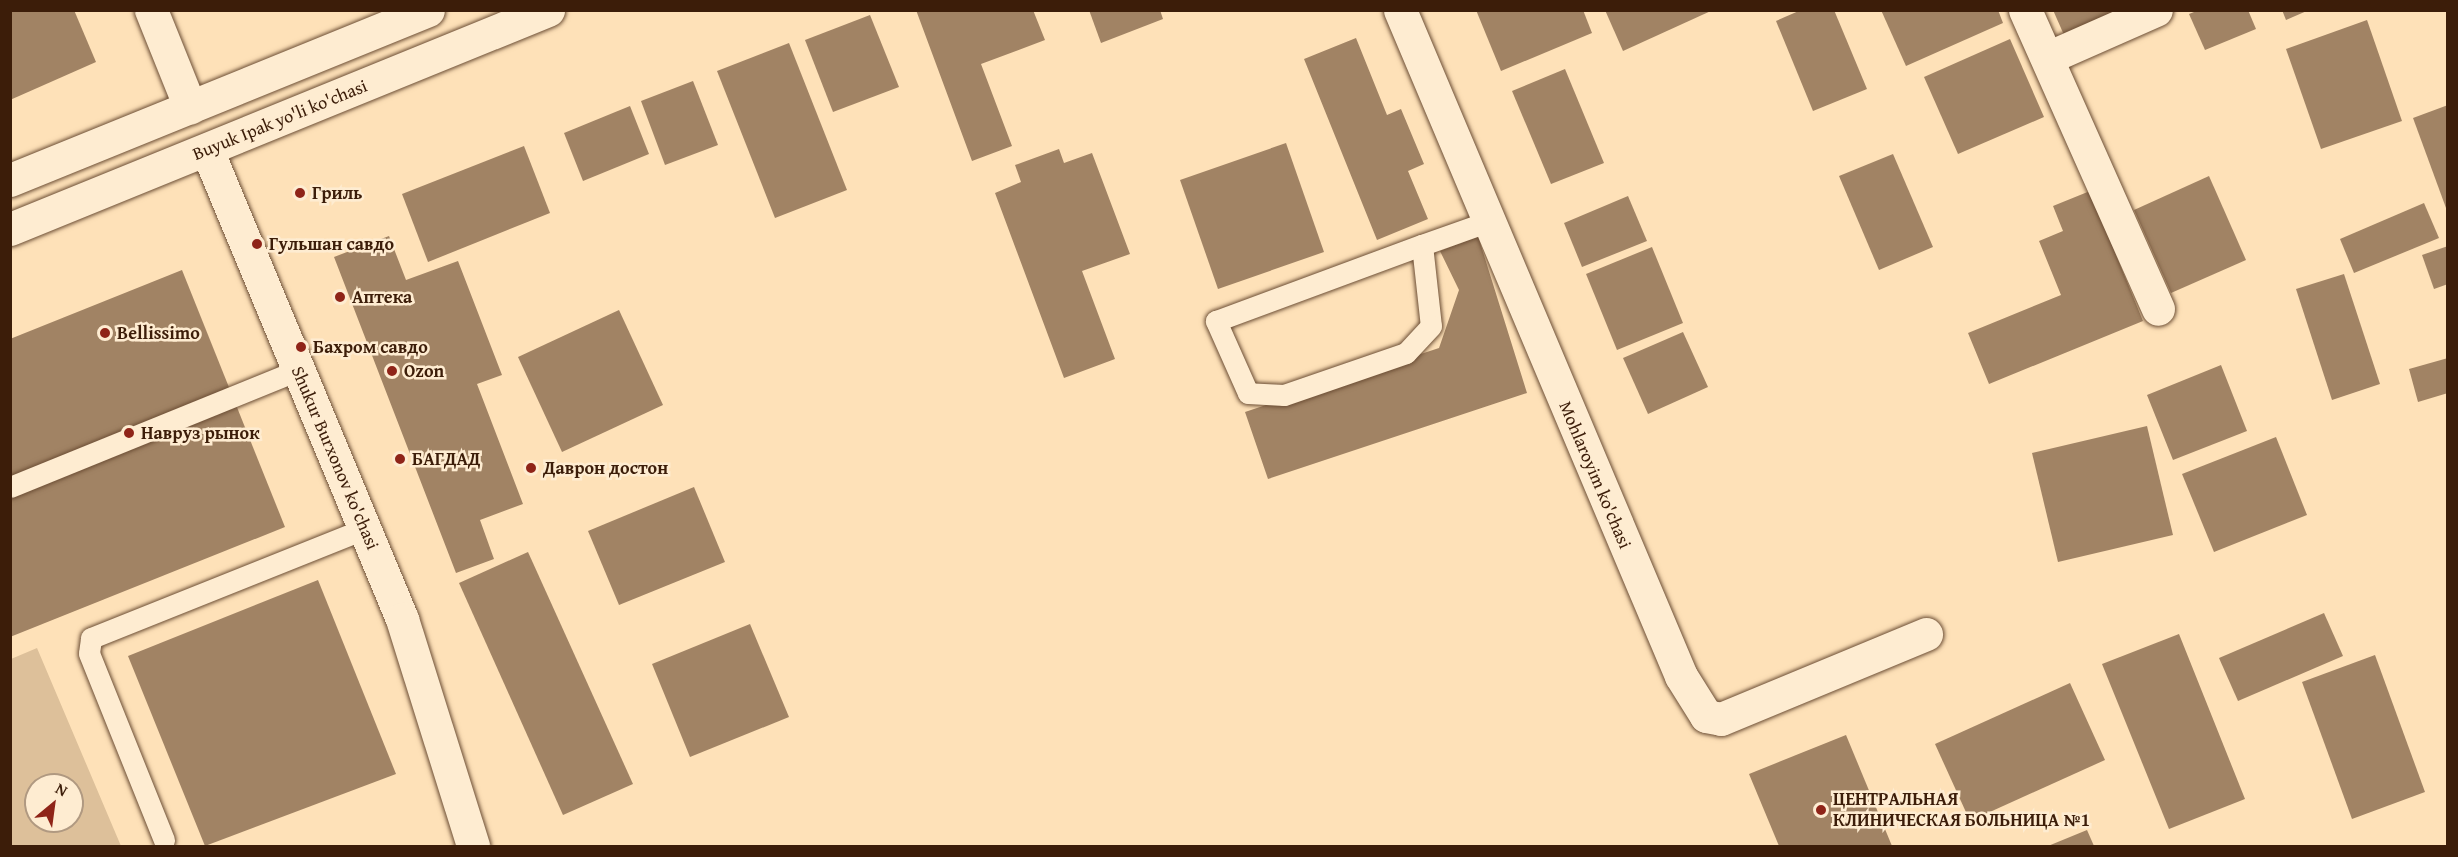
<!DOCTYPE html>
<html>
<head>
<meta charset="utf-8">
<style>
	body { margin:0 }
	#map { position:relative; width:2458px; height:857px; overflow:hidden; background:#fee1b8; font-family:"Gentium Book Plus",serif }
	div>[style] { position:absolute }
	.green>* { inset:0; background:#ddc09a }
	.building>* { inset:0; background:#a18364 }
	.roads { filter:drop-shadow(0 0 2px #6c4e35) drop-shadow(0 0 2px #6c4e35) }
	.service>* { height:21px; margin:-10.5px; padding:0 10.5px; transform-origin:10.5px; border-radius:10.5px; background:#feecd1 }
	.minor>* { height:33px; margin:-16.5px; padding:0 16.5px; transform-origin:16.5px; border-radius:16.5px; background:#feecd1 }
	.tertiary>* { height:33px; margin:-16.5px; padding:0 16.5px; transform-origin:16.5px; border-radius:16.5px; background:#feecd1 }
	.secondary>* { height:33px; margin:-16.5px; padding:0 16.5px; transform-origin:16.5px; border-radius:16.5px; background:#feecd1 }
	.dots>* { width:16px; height:16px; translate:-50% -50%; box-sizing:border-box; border:3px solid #feecd1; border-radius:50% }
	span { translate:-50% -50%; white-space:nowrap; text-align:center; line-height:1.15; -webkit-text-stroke:5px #feecd1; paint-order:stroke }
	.street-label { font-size:18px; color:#3c1d09 }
	.poi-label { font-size:18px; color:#3c1d09; font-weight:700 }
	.left { translate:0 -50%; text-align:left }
	.frame { position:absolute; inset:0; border:12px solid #3c1d09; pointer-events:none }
	.north { position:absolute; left:24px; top:773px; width:60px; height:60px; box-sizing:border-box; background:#feecd1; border:2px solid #b09981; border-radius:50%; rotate:29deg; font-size:16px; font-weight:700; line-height:24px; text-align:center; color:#3c1d09 }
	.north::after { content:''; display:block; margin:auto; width:21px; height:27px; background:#8f2418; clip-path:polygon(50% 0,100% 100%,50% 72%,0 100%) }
</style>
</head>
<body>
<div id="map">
	<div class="green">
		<div style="clip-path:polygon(evenodd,37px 648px,121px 846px,11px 846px,11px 659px,37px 648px,36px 785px,72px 785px,72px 821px,36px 821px,36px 785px)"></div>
	</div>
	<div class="building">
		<div style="clip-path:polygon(10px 10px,74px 10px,96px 62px,10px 100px)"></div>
		<div style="clip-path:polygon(916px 10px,1033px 10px,1045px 40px,981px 64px,1012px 146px,972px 161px)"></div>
		<div style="clip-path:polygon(1089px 10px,1160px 10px,1163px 19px,1101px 43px)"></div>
		<div style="clip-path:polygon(1476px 10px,1583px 10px,1592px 33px,1501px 71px)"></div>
		<div style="clip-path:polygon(1605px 10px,1713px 10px,1623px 51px)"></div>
		<div style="clip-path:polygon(1801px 10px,1834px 10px,1867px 89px,1813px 111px,1776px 21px)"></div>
		<div style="clip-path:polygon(1881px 10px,1998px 10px,2003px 23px,1906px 66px)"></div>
		<div style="clip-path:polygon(2053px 10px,2119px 10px,2064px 35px)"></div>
		<div style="clip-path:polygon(2199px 10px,2248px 10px,2256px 29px,2205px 50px,2189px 14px)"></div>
		<div style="clip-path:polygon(2282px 10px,2309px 10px,2286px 20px)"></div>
		<div style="clip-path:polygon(870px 15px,899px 87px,833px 112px,805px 40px)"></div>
		<div style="clip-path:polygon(2367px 20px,2402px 121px,2321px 149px,2286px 49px)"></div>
		<div style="clip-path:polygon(1356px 38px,1387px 115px,1401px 109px,1424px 164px,1408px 171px,1428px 219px,1377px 240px,1304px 59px)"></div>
		<div style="clip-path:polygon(2010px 39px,2044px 117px,1958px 154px,1924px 77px)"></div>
		<div style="clip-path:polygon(789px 43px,847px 190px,775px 218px,717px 71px)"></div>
		<div style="clip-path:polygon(1565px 69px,1604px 163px,1551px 184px,1512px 91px)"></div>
		<div style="clip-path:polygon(693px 81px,718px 145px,665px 165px,641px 101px)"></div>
		<div style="clip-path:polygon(2448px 105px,2448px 207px,2446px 208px,2413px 118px)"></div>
		<div style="clip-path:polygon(630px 106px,649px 154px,583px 181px,564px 133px)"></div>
		<div style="clip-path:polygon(1286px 143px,1324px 252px,1218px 289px,1180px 180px)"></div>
		<div style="clip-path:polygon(524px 146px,550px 213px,428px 262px,402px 194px)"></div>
		<div style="clip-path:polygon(1059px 149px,1064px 163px,1092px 153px,1130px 254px,1082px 271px,1115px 359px,1064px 378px,995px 193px,1021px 182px,1015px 165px)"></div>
		<div style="clip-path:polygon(1893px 154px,1933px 247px,1879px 270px,1839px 176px)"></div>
		<div style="clip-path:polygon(2209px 176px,2246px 260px,2171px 293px,2134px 210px)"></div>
		<div style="clip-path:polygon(2090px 191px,2143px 321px,1989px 384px,1968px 333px,2061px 295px,2039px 241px,2063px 231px,2053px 206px)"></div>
		<div style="clip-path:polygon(1628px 196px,1647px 241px,1582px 267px,1564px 223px)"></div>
		<div style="clip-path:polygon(2424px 203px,2439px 238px,2354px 273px,2340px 239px)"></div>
		<div style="clip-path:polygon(389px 236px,406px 280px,458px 261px,502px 375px,477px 384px,523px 504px,480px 520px,494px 559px,456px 573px,334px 257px)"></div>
		<div style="clip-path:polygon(1478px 236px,1527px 393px,1268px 479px,1245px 412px,1439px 348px,1459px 290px,1440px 251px)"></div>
		<div style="clip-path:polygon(2448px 246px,2448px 284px,2434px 289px,2422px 255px)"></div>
		<div style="clip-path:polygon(1652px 247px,1683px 323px,1617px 350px,1586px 274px)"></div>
		<div style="clip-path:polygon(182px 270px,285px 527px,10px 637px,10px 339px)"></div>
		<div style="clip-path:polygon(2344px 274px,2380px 384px,2332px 400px,2296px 289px)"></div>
		<div style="clip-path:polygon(619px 310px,663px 405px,562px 452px,518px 357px)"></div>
		<div style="clip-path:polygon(1683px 332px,1708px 387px,1648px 414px,1623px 358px)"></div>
		<div style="clip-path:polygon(2448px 358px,2448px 393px,2418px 402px,2409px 369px)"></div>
		<div style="clip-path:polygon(2221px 365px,2247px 431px,2173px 460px,2147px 395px)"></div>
		<div style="clip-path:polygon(2147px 426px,2173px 535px,2058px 562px,2032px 453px)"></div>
		<div style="clip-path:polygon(2276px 437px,2307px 515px,2214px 552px,2182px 474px)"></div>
		<div style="clip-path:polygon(694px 487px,725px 562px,619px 605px,588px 531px)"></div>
		<div style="clip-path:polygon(528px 552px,633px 784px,563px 815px,459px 583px)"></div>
		<div style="clip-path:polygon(318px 580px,396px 774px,205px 846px,128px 656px)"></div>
		<div style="clip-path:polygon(2324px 613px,2343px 656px,2238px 701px,2219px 658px)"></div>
		<div style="clip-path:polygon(750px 624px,789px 717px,690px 757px,652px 664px)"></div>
		<div style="clip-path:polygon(2179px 634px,2245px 799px,2169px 829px,2102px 664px)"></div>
		<div style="clip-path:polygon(2375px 655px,2425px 792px,2352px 819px,2302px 682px)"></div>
		<div style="clip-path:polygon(2070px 683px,2105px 760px,1970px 821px,1935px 744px)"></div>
		<div style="clip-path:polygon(1846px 735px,1892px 846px,1779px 846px,1749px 774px)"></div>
		<div style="clip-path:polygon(2087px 830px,2094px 846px,2048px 846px)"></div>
	</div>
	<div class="roads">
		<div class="service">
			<div style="left:1422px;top:245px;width:81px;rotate:83.7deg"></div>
			<div style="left:1431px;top:326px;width:37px;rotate:133deg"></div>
			<div style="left:1406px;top:353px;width:129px;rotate:161deg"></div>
			<div style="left:1284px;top:395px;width:36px;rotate:-177deg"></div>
			<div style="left:1248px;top:393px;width:79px;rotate:-114deg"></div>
			<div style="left:1216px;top:321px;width:220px;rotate:-20.3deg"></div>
			<div style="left:1422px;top:245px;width:69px;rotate:-19.5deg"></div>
			<div style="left:10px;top:487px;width:311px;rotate:-22.1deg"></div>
			<div style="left:164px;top:840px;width:201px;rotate:-111.9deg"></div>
			<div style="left:89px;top:653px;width:15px;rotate:-82deg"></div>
			<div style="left:91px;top:638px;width:294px;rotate:-21.8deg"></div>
		</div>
		<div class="minor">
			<div style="left:1400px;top:10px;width:723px;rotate:67.12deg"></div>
			<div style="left:1681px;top:676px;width:47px;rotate:58deg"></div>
			<div style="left:1706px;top:716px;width:15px;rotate:11deg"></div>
			<div style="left:1721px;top:719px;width:222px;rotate:-22.5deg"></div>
			<div style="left:2025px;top:10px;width:327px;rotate:66deg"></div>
			<div style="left:2047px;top:58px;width:119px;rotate:-23.8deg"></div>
		</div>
		<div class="tertiary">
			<div style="left:151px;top:10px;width:105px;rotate:68.1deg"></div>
			<div style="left:207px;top:150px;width:508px;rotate:67.42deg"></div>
			<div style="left:402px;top:619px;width:238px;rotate:72.6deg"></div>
		</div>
		<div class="secondary">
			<div style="left:10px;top:180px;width:451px;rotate:-22.1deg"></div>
			<div style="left:10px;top:229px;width:581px;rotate:-22.15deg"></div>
		</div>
	</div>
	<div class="dots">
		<div style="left:300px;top:193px;background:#8f2418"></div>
		<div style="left:257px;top:244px;background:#8f2418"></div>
		<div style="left:340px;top:297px;background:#8f2418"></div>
		<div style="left:105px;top:333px;background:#8f2418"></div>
		<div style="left:301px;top:347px;background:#8f2418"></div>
		<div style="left:392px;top:371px;background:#8f2418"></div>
		<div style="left:129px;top:433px;background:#8f2418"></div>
		<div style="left:400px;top:459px;background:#8f2418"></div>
		<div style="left:531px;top:468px;background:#8f2418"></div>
		<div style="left:1821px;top:810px;background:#8f2418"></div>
	</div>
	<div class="street-label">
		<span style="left:280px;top:120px;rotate:-22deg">Buyuk Ipak yo'li ko'chasi</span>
		<span style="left:335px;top:458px;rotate:67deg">Shukur Burxonov ko'chasi</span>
		<span style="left:1595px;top:475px;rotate:67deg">Mohlaroyim ko'chasi</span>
	</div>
	<div class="poi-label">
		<span class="left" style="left:312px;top:193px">Гриль</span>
		<span class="left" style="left:269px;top:244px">Гульшан савдо</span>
		<span class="left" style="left:352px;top:297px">Аптека</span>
		<span class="left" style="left:117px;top:333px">Bellissimo</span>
		<span class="left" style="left:313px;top:347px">Бахром савдо</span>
		<span class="left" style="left:404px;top:371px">Ozon</span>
		<span class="left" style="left:141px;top:433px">Навруз рынок</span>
		<span class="left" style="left:412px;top:459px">БАГДАД</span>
		<span class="left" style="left:543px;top:468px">Даврон достон</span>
		<span class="left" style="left:1833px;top:810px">ЦЕНТРАЛЬНАЯ<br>КЛИНИЧЕСКАЯ БОЛЬНИЦА №1</span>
	</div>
	<div class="frame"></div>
	<div class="north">N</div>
</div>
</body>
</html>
